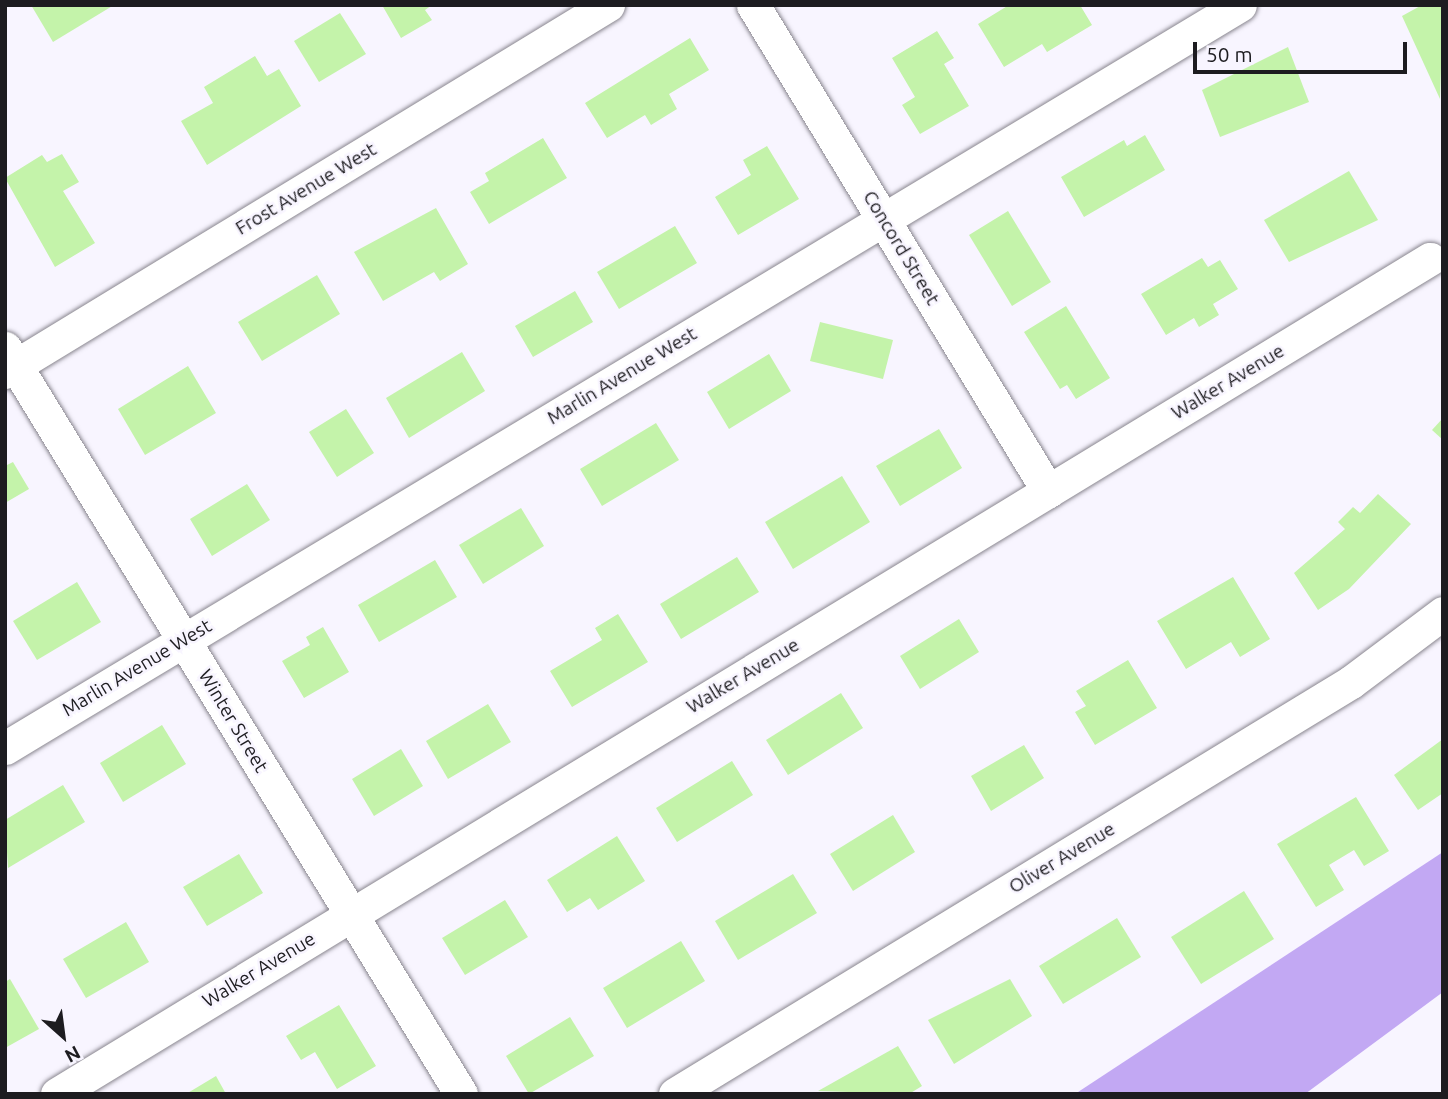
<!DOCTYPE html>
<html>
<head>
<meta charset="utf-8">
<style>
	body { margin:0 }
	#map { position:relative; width:1448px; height:1099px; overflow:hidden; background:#f8f5ff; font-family:Ubuntu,sans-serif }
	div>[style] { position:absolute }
	.forest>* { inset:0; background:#c2a8f3 }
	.building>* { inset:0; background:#c4f3aa }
	.roads { filter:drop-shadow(0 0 2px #89868f) drop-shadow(0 0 2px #89868f) }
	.minor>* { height:33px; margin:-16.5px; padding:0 16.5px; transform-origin:16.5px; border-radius:16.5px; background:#fff }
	span { translate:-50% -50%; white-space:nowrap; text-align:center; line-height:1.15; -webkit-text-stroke:5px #f8f5ff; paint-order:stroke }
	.street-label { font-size:19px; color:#1d1c20 }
	.frame { position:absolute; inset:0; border:7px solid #1d1c20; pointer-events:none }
	.north { position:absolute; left:28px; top:1001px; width:70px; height:70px; -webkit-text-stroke:5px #f8f5ff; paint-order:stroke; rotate:152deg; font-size:19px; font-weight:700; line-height:28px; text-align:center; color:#1d1c20 }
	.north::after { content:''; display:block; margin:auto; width:24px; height:32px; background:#1d1c20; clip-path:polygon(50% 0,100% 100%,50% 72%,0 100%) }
	.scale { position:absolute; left:1193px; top:42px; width:214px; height:32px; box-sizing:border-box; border:4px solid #1d1c20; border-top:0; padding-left:9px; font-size:21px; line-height:24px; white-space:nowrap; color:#1d1c20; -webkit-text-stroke:5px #f8f5ff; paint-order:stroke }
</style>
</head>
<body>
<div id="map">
	<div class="forest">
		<div style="clip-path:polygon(1443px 852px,1443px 992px,1305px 1094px,1075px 1094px)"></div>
	</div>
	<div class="building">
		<div style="clip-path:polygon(31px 5px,114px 5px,53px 42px)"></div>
		<div style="clip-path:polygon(382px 5px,432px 5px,425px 10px,432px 20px,401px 38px)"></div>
		<div style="clip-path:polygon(1009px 5px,1080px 5px,1092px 25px,1047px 52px,1042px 44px,1004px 67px,978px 24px)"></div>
		<div style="clip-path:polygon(1422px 5px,1443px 5px,1440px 99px,1402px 16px)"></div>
		<div style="clip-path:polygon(340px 13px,366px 54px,319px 82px,294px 41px)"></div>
		<div style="clip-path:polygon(937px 31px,954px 58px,944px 64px,969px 106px,920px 134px,902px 105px,915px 97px,892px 58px)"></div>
		<div style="clip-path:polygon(690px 38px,709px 70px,669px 94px,677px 109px,651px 125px,645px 115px,607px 138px,585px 103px)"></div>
		<div style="clip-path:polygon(1288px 47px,1309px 102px,1220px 137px,1202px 90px)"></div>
		<div style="clip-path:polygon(255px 56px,267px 76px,279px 69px,301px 106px,207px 165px,181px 121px,213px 103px,204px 87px)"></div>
		<div style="clip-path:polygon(1145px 135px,1165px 170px,1084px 217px,1061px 177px,1124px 140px,1127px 146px)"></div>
		<div style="clip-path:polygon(543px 138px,567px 178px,489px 224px,470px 192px,489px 181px,485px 173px)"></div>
		<div style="clip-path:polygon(767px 146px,799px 199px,738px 235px,715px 197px,751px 175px,743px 160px)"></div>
		<div style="clip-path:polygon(62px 154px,79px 182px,63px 191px,95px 243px,55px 267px,5px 178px,42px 155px,47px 162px)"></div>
		<div style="clip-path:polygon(1349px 171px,1378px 220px,1289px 262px,1264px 220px)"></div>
		<div style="clip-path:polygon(436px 208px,468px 264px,440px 281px,434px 272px,383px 301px,354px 252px)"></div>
		<div style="clip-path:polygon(1008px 211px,1051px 282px,1012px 306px,969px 235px)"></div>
		<div style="clip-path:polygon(675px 226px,697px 263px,619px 309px,597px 272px)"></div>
		<div style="clip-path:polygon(1202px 258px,1208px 267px,1220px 260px,1238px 289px,1213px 304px,1219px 315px,1199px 327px,1194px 318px,1166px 335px,1141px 294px)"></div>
		<div style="clip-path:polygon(317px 275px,340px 314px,262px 361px,238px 322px)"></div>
		<div style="clip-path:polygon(575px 291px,593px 322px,533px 357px,515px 326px)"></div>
		<div style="clip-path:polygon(1066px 306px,1110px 378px,1076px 399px,1067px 385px,1060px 389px,1024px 332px)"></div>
		<div style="clip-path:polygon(820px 322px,893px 340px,883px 379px,810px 361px)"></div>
		<div style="clip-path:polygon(462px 352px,485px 391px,409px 438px,386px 398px)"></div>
		<div style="clip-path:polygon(769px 354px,791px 391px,729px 429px,707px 392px)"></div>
		<div style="clip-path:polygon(188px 366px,216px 413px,145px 455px,118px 409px)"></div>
		<div style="clip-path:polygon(346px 409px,374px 453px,337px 477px,309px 432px)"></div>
		<div style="clip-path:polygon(1443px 418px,1443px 440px,1432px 430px)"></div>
		<div style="clip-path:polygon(656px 423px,679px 460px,602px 506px,580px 469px)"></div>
		<div style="clip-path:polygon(939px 429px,962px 468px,900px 506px,876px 466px)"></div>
		<div style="clip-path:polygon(13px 462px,29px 489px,5px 503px,5px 466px)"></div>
		<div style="clip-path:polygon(842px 476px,870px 522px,793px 569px,765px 522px)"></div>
		<div style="clip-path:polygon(247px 484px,270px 520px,212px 556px,190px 519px)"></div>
		<div style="clip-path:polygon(1378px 494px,1411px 524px,1349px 589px,1318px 610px,1294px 573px,1345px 529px,1338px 522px,1353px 507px,1360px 513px)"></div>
		<div style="clip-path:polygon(521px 508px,544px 546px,483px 584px,459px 545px)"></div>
		<div style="clip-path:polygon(737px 557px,759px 592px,681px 639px,660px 604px)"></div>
		<div style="clip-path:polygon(435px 560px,457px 597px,379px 642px,358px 605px)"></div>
		<div style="clip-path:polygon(1233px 577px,1270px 639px,1240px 657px,1231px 642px,1186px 669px,1157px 621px)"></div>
		<div style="clip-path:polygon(77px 582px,101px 622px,37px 660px,13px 621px)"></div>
		<div style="clip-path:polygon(618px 614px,648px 662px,572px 707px,550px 671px,602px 640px,595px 628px)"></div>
		<div style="clip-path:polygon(959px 619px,979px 652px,920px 689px,900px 656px)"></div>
		<div style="clip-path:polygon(323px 627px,349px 672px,304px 698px,282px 661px,310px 645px,306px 637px)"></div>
		<div style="clip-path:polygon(1128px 660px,1157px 708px,1095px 745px,1075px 712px,1086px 706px,1076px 691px)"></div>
		<div style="clip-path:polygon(841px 693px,863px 728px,788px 775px,766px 740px)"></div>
		<div style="clip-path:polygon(488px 704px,511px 742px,448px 779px,426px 741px)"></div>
		<div style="clip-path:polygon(162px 725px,186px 764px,123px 802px,100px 763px)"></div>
		<div style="clip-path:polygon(1443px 739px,1443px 793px,1418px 810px,1394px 775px)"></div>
		<div style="clip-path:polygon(1024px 745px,1044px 778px,991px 811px,971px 776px)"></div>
		<div style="clip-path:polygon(401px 749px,423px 786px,374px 816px,352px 779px)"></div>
		<div style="clip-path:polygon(732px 761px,753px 795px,677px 842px,656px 808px)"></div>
		<div style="clip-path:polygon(63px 785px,85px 822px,8px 868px,5px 820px)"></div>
		<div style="clip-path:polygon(1356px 797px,1389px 851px,1364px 866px,1354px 850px,1329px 865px,1344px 890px,1316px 907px,1277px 844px)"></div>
		<div style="clip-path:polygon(893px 815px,915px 852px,853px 891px,830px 854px)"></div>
		<div style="clip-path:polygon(617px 836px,645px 881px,598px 910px,590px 898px,567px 912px,547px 880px)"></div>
		<div style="clip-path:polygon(239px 854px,263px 893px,207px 926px,183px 887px)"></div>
		<div style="clip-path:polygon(793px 874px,817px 913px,738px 960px,715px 921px)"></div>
		<div style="clip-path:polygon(1244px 891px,1274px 939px,1201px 984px,1171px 937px)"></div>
		<div style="clip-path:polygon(505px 900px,528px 937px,465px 975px,442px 938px)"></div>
		<div style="clip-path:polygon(1117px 918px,1141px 957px,1063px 1004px,1039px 966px)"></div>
		<div style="clip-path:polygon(126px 922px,149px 962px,86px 998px,63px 959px)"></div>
		<div style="clip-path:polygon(681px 941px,705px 981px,627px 1028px,603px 988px)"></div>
		<div style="clip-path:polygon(10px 979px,39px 1029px,5px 1048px,5px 982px)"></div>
		<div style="clip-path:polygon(1010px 979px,1032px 1016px,954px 1064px,928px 1020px)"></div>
		<div style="clip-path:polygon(339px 1005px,376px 1066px,337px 1089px,315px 1052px,301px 1060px,286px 1036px)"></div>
		<div style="clip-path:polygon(570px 1017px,594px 1056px,529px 1094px,506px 1056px)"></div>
		<div style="clip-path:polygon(898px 1046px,922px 1086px,909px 1094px,818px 1091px)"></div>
		<div style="clip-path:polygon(216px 1076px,226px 1094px,186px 1094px)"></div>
	</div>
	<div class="roads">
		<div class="minor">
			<div style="left:753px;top:5px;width:569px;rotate:58.74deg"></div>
			<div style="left:5px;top:348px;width:874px;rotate:58.56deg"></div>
			<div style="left:5px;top:372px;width:706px;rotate:-31.33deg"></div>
			<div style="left:5px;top:748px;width:1441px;rotate:-31.03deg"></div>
			<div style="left:57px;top:1094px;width:1607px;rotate:-31.31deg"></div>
			<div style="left:675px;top:1094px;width:792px;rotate:-31.36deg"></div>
			<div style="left:1351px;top:682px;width:115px;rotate:-36.9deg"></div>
		</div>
	</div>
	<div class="street-label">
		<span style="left:306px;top:189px;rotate:-31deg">Frost Avenue West</span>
		<span style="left:901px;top:248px;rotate:59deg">Concord Street</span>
		<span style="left:622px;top:376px;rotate:-31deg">Marlin Avenue West</span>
		<span style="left:1228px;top:382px;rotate:-31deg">Walker Avenue</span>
		<span style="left:137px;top:668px;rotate:-31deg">Marlin Avenue West</span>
		<span style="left:743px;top:676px;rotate:-31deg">Walker Avenue</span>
		<span style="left:233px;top:721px;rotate:59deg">Winter Street</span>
		<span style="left:1062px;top:858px;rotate:-31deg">Oliver Avenue</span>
		<span style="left:259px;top:970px;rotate:-31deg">Walker Avenue</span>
	</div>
	<div class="frame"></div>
	<div class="north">N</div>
	<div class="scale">50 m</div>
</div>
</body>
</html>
